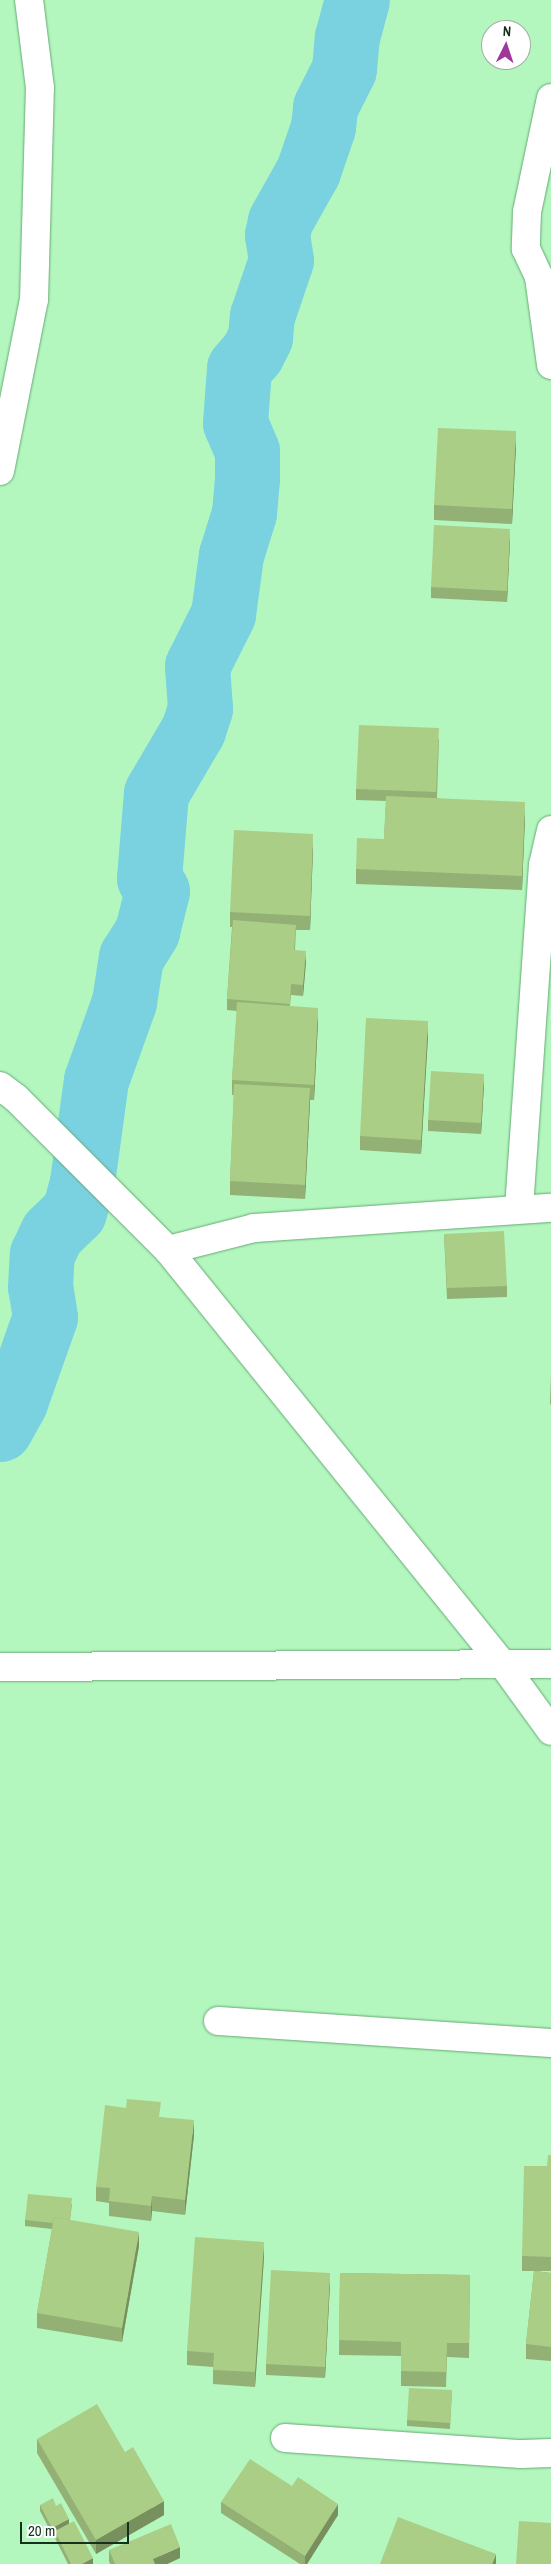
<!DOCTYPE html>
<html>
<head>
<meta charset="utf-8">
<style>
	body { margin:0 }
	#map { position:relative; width:551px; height:2564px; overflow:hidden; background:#b3f7bf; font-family:"Archivo Narrow",sans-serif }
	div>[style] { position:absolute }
	.river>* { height:65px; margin:-32.5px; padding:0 32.5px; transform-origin:32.5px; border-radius:32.5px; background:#7ad2e1 }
	.roads { filter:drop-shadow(0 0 1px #68a975) drop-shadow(0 0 1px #68a975) }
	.minor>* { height:28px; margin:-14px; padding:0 14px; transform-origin:14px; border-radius:14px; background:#fff }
	.wall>* { inset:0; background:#93b174 }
	.shaded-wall>* { inset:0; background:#78905e }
	.building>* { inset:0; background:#abce87 }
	span { translate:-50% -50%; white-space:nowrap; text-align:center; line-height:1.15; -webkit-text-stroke:4px #fff; paint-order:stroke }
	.north { position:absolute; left:481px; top:20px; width:50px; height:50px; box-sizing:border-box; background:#fff; border:1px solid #a1aca4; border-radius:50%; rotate:4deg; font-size:14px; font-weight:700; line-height:20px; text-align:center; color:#15301b }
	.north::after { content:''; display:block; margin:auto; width:18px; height:22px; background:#a0389c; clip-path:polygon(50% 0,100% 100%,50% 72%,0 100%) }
	.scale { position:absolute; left:20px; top:2522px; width:109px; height:22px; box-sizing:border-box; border:2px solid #15301b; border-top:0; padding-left:6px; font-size:15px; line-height:18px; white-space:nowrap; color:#15301b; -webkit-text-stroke:4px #fff; paint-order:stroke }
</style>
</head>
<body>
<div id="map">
	<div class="river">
		<div style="left:0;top:1429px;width:31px;rotate:-61deg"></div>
		<div style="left:15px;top:1402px;width:90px;rotate:-70.6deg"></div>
		<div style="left:45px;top:1317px;width:30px;rotate:-99deg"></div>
		<div style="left:40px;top:1287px;width:33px;rotate:-87deg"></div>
		<div style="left:42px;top:1254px;width:23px;rotate:-65deg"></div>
		<div style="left:52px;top:1233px;width:30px;rotate:-44deg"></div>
		<div style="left:74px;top:1212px;width:31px;rotate:-75deg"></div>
		<div style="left:82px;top:1182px;width:103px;rotate:-82.2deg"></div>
		<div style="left:96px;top:1080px;width:83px;rotate:-70.3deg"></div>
		<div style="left:124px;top:1002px;width:46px;rotate:-81.2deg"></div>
		<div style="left:131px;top:957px;width:31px;rotate:-58deg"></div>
		<div style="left:147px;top:931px;width:41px;rotate:-76deg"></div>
		<div style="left:157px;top:891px;width:15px;rotate:-122deg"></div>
		<div style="left:149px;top:878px;width:85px;rotate:-85.3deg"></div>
		<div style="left:156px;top:793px;width:73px;rotate:-59.6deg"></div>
		<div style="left:193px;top:730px;width:23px;rotate:-72deg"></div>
		<div style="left:200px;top:708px;width:42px;rotate:-94.1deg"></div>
		<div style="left:197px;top:666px;width:58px;rotate:-63.4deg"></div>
		<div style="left:223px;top:614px;width:60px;rotate:-82.3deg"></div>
		<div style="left:231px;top:555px;width:44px;rotate:-72.8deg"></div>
		<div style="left:244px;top:513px;width:35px;rotate:-85deg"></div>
		<div style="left:247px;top:478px;width:27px;rotate:-90deg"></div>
		<div style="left:247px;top:451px;width:30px;rotate:-113deg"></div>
		<div style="left:235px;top:423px;width:55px;rotate:-85.8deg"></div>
		<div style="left:239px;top:368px;width:20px;rotate:-49deg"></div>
		<div style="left:252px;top:353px;width:18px;rotate:-63deg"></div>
		<div style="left:260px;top:337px;width:21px;rotate:-85deg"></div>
		<div style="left:262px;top:316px;width:59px;rotate:-71.3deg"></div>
		<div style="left:281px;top:260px;width:25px;rotate:-99deg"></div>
		<div style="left:277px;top:235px;width:14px;rotate:-78deg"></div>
		<div style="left:280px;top:221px;width:57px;rotate:-60.8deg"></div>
		<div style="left:308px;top:171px;width:46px;rotate:-71.2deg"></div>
		<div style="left:323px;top:127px;width:20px;rotate:-84deg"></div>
		<div style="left:325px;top:107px;width:42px;rotate:-63.4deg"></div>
		<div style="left:344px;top:69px;width:32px;rotate:-85deg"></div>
		<div style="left:347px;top:37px;width:38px;rotate:-75deg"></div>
	</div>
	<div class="roads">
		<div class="minor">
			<div style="left:551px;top:98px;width:116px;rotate:101.9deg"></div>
			<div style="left:527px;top:212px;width:37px;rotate:92deg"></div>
			<div style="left:526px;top:249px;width:31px;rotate:65deg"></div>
			<div style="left:539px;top:277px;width:89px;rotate:82.2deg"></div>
			<div style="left:0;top:471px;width:174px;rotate:-78.8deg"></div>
			<div style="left:34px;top:300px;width:212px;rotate:-88.4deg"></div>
			<div style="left:40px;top:88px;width:89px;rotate:-97.1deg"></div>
			<div style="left:0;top:1086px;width:20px;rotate:37deg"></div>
			<div style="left:16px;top:1098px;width:215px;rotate:45deg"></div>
			<div style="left:168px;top:1250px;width:535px;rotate:51.07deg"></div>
			<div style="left:504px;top:1666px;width:80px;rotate:54.1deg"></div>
			<div style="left:519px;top:1208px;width:344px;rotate:-86deg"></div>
			<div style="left:543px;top:865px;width:36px;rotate:-77deg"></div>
			<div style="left:168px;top:1250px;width:89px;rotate:-14.3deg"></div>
			<div style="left:254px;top:1228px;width:298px;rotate:-3.9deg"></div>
			<div style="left:0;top:1667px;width:551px;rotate:-0.31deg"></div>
			<div style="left:218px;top:2021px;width:334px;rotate:3.8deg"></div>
			<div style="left:285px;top:2438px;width:237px;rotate:3.9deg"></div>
			<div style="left:521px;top:2454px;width:30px;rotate:-2deg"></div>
		</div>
	</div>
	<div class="wall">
		<div style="clip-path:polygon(516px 446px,512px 524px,434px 520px,434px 505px)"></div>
		<div style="clip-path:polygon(510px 540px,507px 602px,431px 598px,431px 587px)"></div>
		<div style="clip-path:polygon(439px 739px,437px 798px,525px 817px,522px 890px,356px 884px,356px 869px,384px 839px,386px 801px,356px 800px,356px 789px)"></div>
		<div style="clip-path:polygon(313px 848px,310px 930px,296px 930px,295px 950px,306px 962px,303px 996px,291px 995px,290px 1006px,318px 1022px,314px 1100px,310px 1100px,305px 1199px,230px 1195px,230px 1181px,234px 1095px,232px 1095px,232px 1080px,237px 1011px,227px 1010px,227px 999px,232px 927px,230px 927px,230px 912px)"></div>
		<div style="clip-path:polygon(428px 1036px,421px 1154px,360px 1150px,360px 1136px)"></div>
		<div style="clip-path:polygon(484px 1085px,481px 1134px,428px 1131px,428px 1120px)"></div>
		<div style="clip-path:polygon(444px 1234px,507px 1286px,507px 1297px,447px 1299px)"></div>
		<div style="clip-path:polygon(551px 1374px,551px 1405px,550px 1404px)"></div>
		<div style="clip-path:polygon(161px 2117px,194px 2135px,185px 2215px,152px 2211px,151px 2221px,109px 2216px,109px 2203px,96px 2201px,96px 2187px)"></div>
		<div style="clip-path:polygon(551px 2155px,551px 2271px,536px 2271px,551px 2273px,551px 2361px,526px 2359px,526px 2344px,534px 2271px,522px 2271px,522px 2256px)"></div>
		<div style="clip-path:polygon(72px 2204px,70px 2220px,139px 2246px,122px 2342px,37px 2328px,37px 2313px,52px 2229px,25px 2226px,25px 2220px)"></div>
		<div style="clip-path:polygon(264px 2257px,255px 2387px,213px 2384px,213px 2367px,187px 2365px,187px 2351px)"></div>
		<div style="clip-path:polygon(340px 2273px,470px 2275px,469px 2358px,447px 2357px,446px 2387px,401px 2386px,401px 2356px,339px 2355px)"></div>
		<div style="clip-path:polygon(330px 2284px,325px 2378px,266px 2375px,266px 2364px)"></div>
		<div style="clip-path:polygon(452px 2390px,450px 2429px,407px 2426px,407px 2420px)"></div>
		<div style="clip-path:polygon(37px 2439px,164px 2515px,96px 2554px,37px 2453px)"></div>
		<div style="clip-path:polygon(292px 2486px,338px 2515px,307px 2564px,300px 2564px,221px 2513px,221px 2502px)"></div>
		<div style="clip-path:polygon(40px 2505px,56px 2506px,69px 2524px,93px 2564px,68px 2564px,55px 2538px,55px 2533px,52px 2534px,40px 2511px)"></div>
		<div style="clip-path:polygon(109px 2550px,180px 2558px,167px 2564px,110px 2564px,109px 2561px)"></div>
	</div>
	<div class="shaded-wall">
		<div style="clip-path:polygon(516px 431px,516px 446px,512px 524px,512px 509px)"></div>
		<div style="clip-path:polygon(510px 529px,510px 540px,507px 602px,507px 591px)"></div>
		<div style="clip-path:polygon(525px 802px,525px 817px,522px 890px,522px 876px)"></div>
		<div style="clip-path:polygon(313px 834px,313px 848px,310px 930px,310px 916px)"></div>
		<div style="clip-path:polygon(306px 951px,306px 962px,303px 996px,303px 985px)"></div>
		<div style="clip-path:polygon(318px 1008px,318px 1022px,314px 1100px,314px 1085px)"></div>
		<div style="clip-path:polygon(428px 1021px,428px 1036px,421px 1154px,421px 1140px)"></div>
		<div style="clip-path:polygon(484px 1074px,484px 1085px,481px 1134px,481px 1123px)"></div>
		<div style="clip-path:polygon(310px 1088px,310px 1103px,305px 1199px,305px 1185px)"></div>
		<div style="clip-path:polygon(194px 2120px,194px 2135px,185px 2215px,185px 2200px)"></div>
		<div style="clip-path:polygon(152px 2196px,152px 2211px,151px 2221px,151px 2206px)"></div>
		<div style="clip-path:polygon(139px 2232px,139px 2246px,122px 2342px,122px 2328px)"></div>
		<div style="clip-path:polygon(264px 2242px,264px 2257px,255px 2387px,255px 2372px)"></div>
		<div style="clip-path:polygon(330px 2273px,330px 2284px,325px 2378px,325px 2367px)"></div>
		<div style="clip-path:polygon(164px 2501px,164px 2515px,96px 2554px,96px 2540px)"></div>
		<div style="clip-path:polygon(338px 2504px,338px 2515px,307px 2564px,305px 2564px,305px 2556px)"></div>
		<div style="clip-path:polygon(69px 2519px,69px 2525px,52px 2534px,52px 2528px)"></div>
		<div style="clip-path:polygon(180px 2547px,180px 2558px,167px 2564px,153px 2564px,153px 2559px)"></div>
		<div style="clip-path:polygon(496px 2554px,496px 2564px,492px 2564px)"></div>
		<div style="clip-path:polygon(93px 2558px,93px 2564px,82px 2564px)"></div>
	</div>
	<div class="building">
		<div style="clip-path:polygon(438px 428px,516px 431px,512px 509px,434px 505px)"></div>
		<div style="clip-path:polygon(434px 525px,510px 529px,507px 591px,431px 587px)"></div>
		<div style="clip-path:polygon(359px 725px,439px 728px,436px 792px,356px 789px)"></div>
		<div style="clip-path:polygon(386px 796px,525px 802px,522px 876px,356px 869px,357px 838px,384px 839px)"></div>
		<div style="clip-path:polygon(234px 830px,313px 834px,310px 916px,230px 912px)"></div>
		<div style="clip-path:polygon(233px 920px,296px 925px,294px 950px,306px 951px,303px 985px,291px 984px,290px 1004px,227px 999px)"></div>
		<div style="clip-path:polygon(237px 1002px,318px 1008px,314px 1085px,232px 1080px)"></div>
		<div style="clip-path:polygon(366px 1018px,428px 1021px,421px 1140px,360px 1136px)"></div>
		<div style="clip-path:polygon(431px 1071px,484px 1074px,481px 1123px,428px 1120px)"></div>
		<div style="clip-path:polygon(234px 1084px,310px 1088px,305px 1185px,230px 1181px)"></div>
		<div style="clip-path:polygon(504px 1231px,507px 1286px,447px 1288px,444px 1234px)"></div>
		<div style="clip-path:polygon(127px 2099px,161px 2102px,159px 2117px,194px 2120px,185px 2200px,152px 2196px,151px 2206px,109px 2201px,110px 2188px,96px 2187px,105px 2105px,126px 2108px)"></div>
		<div style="clip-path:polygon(548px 2155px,551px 2155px,551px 2257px,522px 2256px,524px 2166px,547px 2166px)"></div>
		<div style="clip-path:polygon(28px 2194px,72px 2198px,70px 2220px,54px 2217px,53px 2223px,25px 2220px)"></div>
		<div style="clip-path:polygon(54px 2217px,139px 2232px,122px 2328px,37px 2313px)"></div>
		<div style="clip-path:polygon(195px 2237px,264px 2242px,255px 2372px,213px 2370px,214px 2353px,187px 2351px)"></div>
		<div style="clip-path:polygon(271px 2270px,330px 2273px,325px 2367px,266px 2364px)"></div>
		<div style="clip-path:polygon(534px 2271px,551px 2273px,551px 2347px,526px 2344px)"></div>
		<div style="clip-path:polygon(340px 2273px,470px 2275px,469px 2343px,447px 2343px,446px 2372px,401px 2371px,401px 2342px,339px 2340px)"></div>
		<div style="clip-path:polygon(409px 2388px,452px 2390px,450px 2423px,407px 2420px)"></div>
		<div style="clip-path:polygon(97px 2404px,125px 2452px,133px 2447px,164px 2501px,96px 2540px,37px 2439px)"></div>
		<div style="clip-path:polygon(250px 2459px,292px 2486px,298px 2477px,338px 2504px,305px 2556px,221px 2502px)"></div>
		<div style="clip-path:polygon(53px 2498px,56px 2506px,61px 2503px,69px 2519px,52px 2528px,40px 2505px)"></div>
		<div style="clip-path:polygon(398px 2517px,496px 2554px,492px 2564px,380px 2564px)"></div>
		<div style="clip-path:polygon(74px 2521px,93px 2558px,82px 2564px,71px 2564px,55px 2531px)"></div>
		<div style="clip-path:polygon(519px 2521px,551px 2523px,551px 2564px,516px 2564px)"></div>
		<div style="clip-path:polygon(171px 2524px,180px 2547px,153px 2559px,155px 2564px,115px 2564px,109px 2550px)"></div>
	</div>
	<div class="north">N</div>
	<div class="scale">20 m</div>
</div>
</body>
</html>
